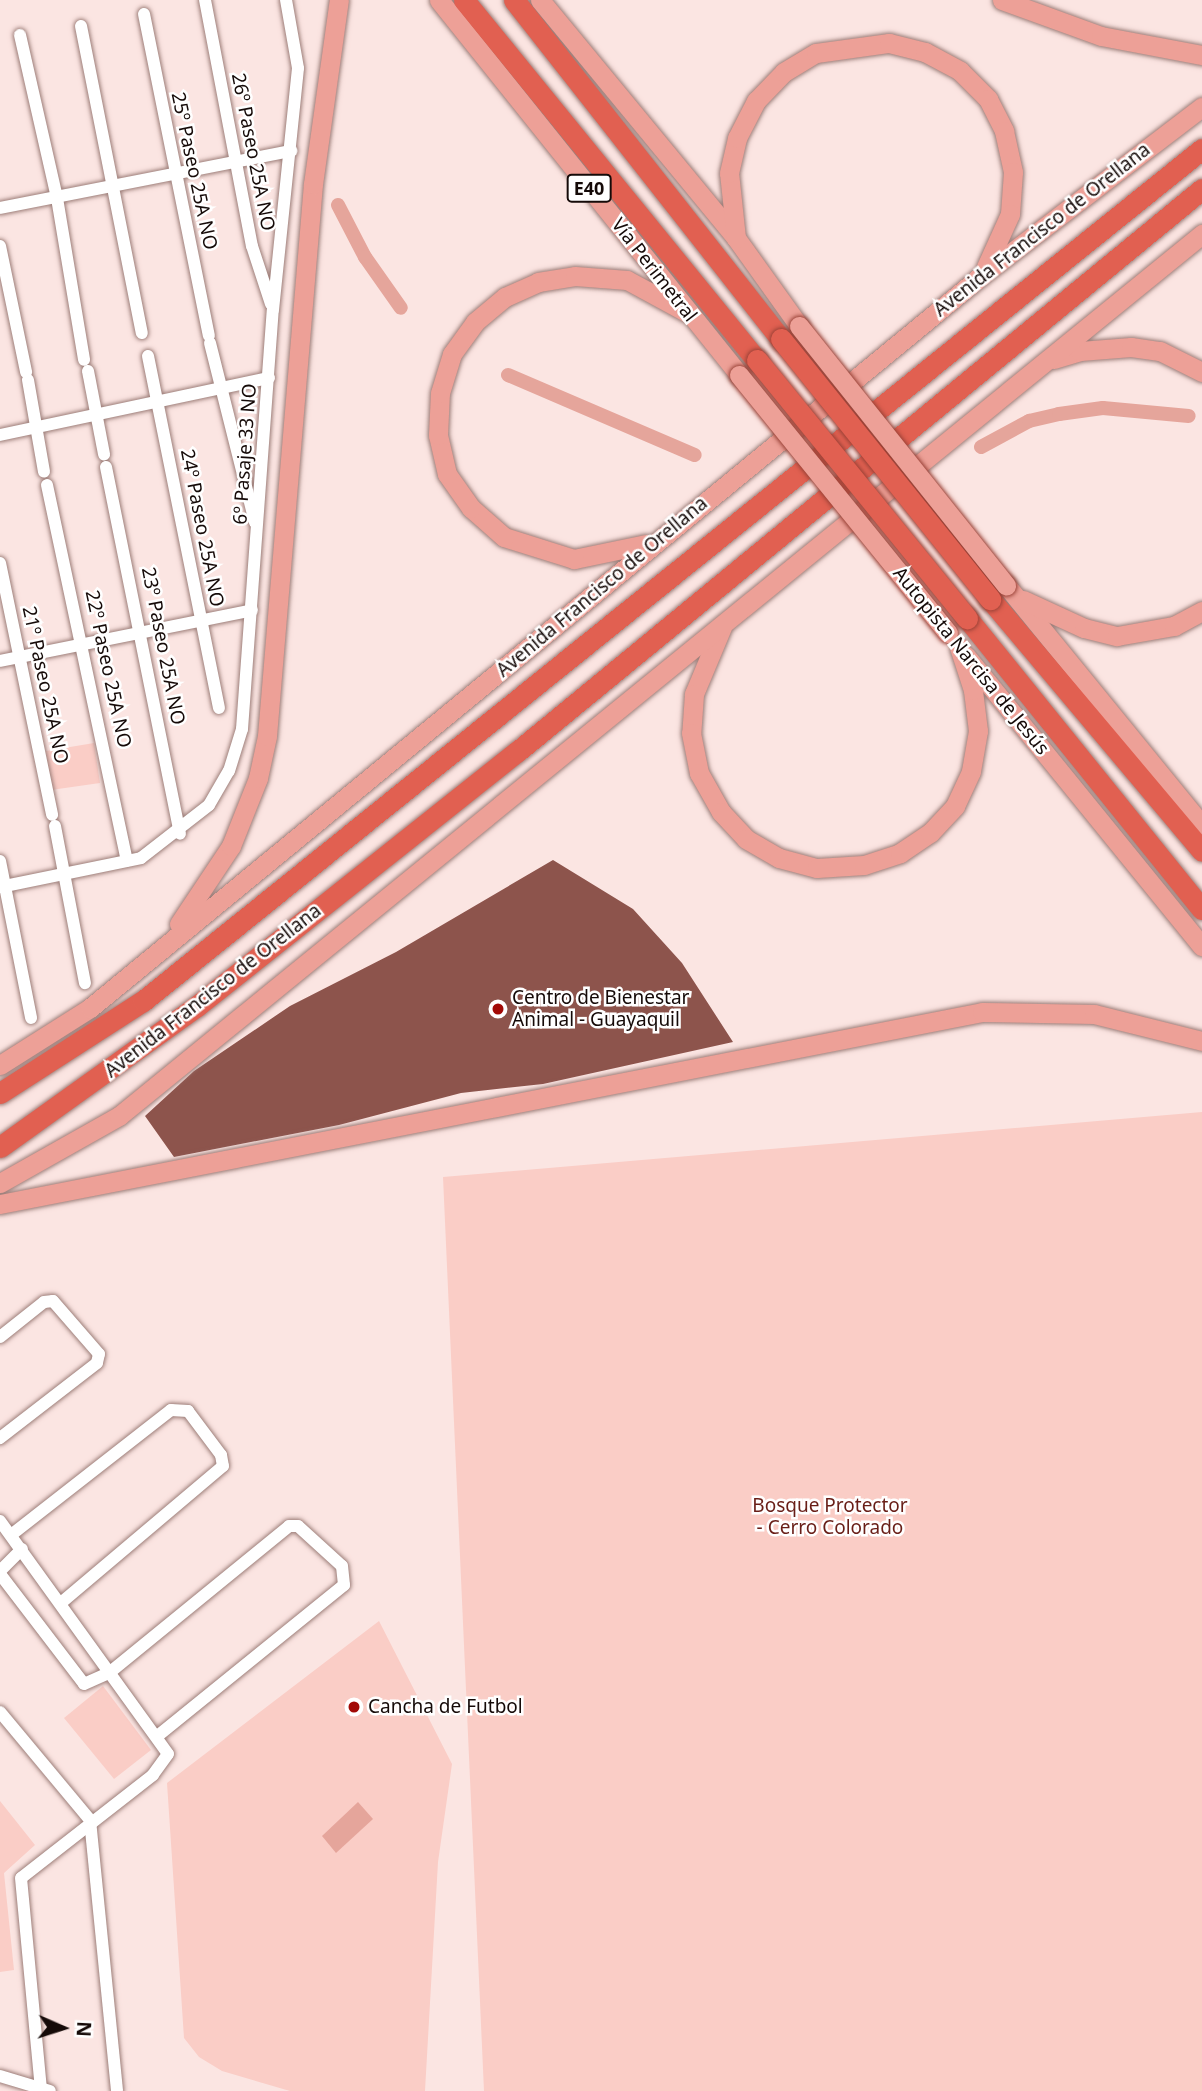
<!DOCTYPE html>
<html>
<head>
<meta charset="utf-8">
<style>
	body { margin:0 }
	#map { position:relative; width:1202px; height:2091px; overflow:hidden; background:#fbe5e2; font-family:"Noto Sans",sans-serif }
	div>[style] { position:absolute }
	.green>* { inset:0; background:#facdc6 }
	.water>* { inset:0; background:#e5a59b }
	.canal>* { height:14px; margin:-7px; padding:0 7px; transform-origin:7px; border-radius:7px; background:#e5a59b }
	.building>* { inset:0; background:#8d544c }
	.roads { filter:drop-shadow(0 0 2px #9d7e79) drop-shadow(0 0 2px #9d7e79) }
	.street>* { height:12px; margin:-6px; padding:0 6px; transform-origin:6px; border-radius:6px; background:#fff }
	.primary>* { height:19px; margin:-9.5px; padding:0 9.5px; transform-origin:9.5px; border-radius:9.5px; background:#eda097 }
	.highway>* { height:21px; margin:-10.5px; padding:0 10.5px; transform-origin:10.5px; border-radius:10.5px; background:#e16051 }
	.bridges { filter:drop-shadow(0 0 2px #9a4237) drop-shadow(0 0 2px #9a4237) }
	.primary-bridge>* { height:19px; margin:-9.5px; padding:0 9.5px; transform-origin:9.5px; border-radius:9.5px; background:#eda097 }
	.highway-bridge>* { height:21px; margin:-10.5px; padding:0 10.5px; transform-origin:10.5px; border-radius:10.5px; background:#e16051 }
	.dots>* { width:19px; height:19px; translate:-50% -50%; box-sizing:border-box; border:4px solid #fff; border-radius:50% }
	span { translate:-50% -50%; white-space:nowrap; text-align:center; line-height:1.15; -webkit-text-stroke:5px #fff; paint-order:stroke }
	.shield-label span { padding:2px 5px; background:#fff; border:2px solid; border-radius:5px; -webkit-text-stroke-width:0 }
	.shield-label { font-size:18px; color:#150a08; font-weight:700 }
	.street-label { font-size:19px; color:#150a08 }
	.poi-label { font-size:19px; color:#150a08 }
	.left { translate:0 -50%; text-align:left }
	.park-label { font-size:19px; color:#691e17 }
	.north { position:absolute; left:28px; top:1993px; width:70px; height:70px; -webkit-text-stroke:5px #fff; paint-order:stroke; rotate:93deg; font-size:19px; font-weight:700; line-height:28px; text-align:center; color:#150a08 }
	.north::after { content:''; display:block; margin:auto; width:24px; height:32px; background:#150a08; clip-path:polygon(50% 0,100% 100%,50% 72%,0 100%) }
</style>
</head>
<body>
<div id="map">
	<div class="green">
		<div style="clip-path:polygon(94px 743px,100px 783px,51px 790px,46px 751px)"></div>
		<div style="clip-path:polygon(1202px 1112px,1202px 2091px,484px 2091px,443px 1177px)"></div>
		<div style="clip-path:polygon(379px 1621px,452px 1764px,438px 1862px,425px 2091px,290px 2091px,222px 2071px,199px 2057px,184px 2038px,167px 1783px)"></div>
		<div style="clip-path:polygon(103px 1686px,151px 1750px,114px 1779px,64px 1718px)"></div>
		<div style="clip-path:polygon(0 1801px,35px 1845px,4px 1873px,14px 1970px,0 1972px)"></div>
	</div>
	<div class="water">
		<div style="clip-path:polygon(358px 1802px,373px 1819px,336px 1853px,322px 1836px)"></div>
	</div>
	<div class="canal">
		<div style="left:338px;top:205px;width:59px;rotate:62.6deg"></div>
		<div style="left:365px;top:257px;width:62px;rotate:54.8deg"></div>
		<div style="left:508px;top:375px;width:203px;rotate:23.2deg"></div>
		<div style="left:981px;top:447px;width:55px;rotate:-28.4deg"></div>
		<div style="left:1029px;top:421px;width:31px;rotate:-13deg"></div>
		<div style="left:1059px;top:414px;width:44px;rotate:-7.8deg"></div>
		<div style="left:1103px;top:408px;width:86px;rotate:5.3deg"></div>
	</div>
	<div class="building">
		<div style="clip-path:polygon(553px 860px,633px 909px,682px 963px,733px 1042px,543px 1084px,461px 1093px,339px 1125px,174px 1157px,145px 1116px,194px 1071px,290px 1006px,396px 952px)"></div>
	</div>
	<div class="roads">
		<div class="street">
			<div style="left:205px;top:0;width:250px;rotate:79.2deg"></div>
			<div style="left:252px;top:246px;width:61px;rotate:71.9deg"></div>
			<div style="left:144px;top:14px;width:328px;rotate:78.6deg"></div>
			<div style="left:81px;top:26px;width:313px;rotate:78.8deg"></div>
			<div style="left:20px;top:35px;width:167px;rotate:77.2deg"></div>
			<div style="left:57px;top:198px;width:164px;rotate:80.5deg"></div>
			<div style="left:0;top:208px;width:297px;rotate:-11.1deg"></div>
			<div style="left:0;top:246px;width:129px;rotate:78.3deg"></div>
			<div style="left:210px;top:343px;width:185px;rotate:75.9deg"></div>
			<div style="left:148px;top:356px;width:359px;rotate:78.6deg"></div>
			<div style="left:88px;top:371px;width:85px;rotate:79.1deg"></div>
			<div style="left:28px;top:380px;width:93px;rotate:80.1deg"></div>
			<div style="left:0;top:435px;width:275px;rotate:-12deg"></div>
			<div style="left:106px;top:467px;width:374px;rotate:78.6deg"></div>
			<div style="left:47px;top:485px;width:384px;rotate:78deg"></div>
			<div style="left:0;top:563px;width:257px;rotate:78.3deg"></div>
			<div style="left:0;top:661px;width:257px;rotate:-11.4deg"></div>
			<div style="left:55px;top:826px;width:160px;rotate:79.2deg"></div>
			<div style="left:0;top:861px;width:160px;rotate:78.8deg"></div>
			<div style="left:0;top:887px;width:144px;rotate:-11.6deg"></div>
			<div style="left:141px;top:858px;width:86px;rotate:-37.9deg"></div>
			<div style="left:209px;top:805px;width:39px;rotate:-60deg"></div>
			<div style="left:229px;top:771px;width:44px;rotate:-72.8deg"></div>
			<div style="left:242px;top:729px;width:420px;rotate:-85.8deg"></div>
			<div style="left:273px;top:310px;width:243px;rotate:-84.1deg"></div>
			<div style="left:298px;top:68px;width:69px;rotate:-100deg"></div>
			<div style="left:0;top:1337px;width:56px;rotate:-38.5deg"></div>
			<div style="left:44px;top:1302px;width:9px;rotate:-6deg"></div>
			<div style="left:53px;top:1301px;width:70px;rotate:49deg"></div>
			<div style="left:99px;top:1354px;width:9px;rotate:103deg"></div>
			<div style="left:97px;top:1363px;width:123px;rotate:142.3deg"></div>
			<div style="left:0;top:1521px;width:287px;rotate:54.2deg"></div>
			<div style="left:168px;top:1754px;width:26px;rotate:126deg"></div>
			<div style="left:153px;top:1775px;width:167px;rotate:142deg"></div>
			<div style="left:21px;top:1878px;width:211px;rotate:84.6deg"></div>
			<div style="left:11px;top:1535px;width:203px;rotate:-38deg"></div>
			<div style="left:171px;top:1410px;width:17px;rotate:3deg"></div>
			<div style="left:188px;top:1411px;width:55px;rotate:53.1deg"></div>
			<div style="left:221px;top:1455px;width:11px;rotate:80deg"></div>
			<div style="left:223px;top:1466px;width:209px;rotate:139.8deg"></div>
			<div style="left:0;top:1571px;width:31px;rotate:-45deg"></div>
			<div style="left:0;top:1574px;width:138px;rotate:52.6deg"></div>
			<div style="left:84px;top:1684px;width:27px;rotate:-24deg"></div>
			<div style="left:109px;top:1673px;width:232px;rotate:-39.2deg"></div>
			<div style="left:289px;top:1526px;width:9px"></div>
			<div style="left:298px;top:1526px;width:59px;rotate:42.3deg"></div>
			<div style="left:342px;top:1566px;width:19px;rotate:84deg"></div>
			<div style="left:344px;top:1585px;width:238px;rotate:141deg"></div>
			<div style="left:0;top:1712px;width:141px;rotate:50.2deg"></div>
			<div style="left:90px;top:1820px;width:272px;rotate:84.3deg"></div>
			<div style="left:0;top:2076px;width:52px;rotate:16.7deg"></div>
		</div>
		<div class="primary">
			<div style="left:439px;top:0;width:480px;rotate:51.3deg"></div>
			<div style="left:540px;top:0;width:308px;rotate:50.5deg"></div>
			<div style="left:736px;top:238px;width:108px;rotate:54.4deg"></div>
			<div style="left:1002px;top:0;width:105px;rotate:20deg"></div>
			<div style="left:1101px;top:36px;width:103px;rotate:10.7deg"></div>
			<div style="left:736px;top:238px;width:65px;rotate:-96.1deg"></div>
			<div style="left:729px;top:173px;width:36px;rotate:-77deg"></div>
			<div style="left:737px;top:138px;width:42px;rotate:-62.8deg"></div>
			<div style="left:756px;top:101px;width:40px;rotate:-46deg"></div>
			<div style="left:784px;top:72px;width:37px;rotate:-31deg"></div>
			<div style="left:816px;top:53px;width:74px;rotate:-7.8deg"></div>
			<div style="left:889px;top:43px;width:37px;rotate:14deg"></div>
			<div style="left:925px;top:52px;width:40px;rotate:28deg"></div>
			<div style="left:960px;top:71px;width:40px;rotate:45deg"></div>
			<div style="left:988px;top:99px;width:36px;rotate:63deg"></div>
			<div style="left:1004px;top:131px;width:42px;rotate:77.6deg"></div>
			<div style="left:1013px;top:172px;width:42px;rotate:94.1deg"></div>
			<div style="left:1010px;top:214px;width:58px;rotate:114.4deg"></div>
			<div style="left:1054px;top:359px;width:27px;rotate:-17deg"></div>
			<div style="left:1080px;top:351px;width:51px;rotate:-4.5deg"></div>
			<div style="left:1131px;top:347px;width:29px;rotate:8deg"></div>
			<div style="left:1160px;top:351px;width:47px;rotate:26.6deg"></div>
			<div style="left:646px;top:544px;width:74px;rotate:168.2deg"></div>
			<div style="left:574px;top:559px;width:73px;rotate:-162.6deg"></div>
			<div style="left:504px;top:537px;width:44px;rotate:-138.7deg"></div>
			<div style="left:471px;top:508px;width:42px;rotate:-125.2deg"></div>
			<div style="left:447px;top:474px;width:40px;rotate:-103deg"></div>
			<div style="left:438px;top:435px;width:42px;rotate:-87.3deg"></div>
			<div style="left:440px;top:393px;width:41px;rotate:-72.9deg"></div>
			<div style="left:452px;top:354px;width:39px;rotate:-54deg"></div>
			<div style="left:475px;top:322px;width:39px;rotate:-40deg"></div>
			<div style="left:505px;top:297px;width:36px;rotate:-24deg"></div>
			<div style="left:538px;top:282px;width:37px;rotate:-9deg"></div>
			<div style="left:575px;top:276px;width:52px;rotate:4.4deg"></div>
			<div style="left:627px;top:280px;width:69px;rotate:28.4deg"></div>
			<div style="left:1006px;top:585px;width:310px;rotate:50.8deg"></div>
			<div style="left:1023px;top:600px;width:67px;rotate:24.7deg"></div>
			<div style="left:1084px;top:628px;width:34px;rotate:14deg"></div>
			<div style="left:1117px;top:636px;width:58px;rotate:-10deg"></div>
			<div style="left:1174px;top:626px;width:32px;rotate:-28deg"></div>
			<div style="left:722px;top:627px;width:73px;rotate:112.7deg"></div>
			<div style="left:694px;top:694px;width:39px;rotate:94deg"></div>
			<div style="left:691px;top:733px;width:41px;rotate:78.7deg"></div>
			<div style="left:699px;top:773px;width:45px;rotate:60.6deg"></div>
			<div style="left:721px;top:812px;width:37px;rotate:47deg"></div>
			<div style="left:746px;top:839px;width:38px;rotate:30deg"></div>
			<div style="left:779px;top:858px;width:39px;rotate:15deg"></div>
			<div style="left:817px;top:868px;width:47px;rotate:-3.7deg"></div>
			<div style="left:864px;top:865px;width:38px;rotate:-18deg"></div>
			<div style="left:900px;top:853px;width:36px;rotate:-34deg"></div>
			<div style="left:930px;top:833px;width:37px;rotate:-47deg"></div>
			<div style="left:955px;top:806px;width:38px;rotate:-65deg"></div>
			<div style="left:971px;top:771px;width:41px;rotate:-80.1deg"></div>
			<div style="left:978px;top:731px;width:41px;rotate:-97deg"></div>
			<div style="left:973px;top:690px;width:45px;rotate:-108deg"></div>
			<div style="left:966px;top:656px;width:374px;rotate:50.9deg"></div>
			<div style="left:179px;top:924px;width:94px;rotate:-56.3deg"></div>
			<div style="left:231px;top:846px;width:73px;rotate:-68.3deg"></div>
			<div style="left:258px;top:778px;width:43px;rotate:-77.9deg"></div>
			<div style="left:267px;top:736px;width:554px;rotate:-85.24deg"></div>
			<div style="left:313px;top:184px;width:186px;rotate:-82deg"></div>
			<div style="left:0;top:1065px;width:107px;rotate:-32.3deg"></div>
			<div style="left:90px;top:1008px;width:1155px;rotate:-39.41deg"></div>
			<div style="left:982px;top:275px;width:277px;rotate:-37.4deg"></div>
			<div style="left:0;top:1183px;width:137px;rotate:-29.4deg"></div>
			<div style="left:119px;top:1116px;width:1397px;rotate:-39.16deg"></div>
			<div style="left:0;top:1204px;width:1001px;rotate:-11.06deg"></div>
			<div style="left:982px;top:1012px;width:112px;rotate:1deg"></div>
			<div style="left:1094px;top:1014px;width:111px;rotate:14deg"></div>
		</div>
		<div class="highway">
			<div style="left:464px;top:0;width:464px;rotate:50.9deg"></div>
			<div style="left:514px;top:0;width:432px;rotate:51.8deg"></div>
			<div style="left:990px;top:599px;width:329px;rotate:49.9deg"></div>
			<div style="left:967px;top:618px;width:374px;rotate:51.1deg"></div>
			<div style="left:0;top:1093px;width:170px;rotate:-32.8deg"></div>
			<div style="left:143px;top:1001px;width:1359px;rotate:-38.82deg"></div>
			<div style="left:0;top:1147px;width:242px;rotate:-35.6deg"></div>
			<div style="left:197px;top:1006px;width:410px;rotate:-38.5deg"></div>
			<div style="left:518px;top:751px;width:885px;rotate:-39.41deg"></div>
		</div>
	</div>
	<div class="bridges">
		<div class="primary-bridge">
			<div style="left:799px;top:326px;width:332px;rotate:51.4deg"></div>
			<div style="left:739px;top:375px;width:332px;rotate:51deg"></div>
		</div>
		<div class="highway-bridge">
			<div style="left:781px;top:339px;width:334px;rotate:51.2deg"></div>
			<div style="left:757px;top:360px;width:333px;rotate:50.9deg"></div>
		</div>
	</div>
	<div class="dots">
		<div style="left:498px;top:1009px;background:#a20a07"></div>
		<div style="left:354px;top:1707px;background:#a20a07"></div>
	</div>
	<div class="shield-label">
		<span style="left:589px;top:188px">E40</span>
	</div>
	<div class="street-label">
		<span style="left:253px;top:152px;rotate:79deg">26º Paseo 25A NO</span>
		<span style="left:194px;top:171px;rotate:78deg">25º Paseo 25A NO</span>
		<span style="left:1042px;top:230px;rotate:-38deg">Avenida Francisco de Orellana</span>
		<span style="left:654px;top:270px;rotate:52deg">Vía Perimetral</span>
		<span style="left:245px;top:454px;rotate:-86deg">6º Pasaje 33 NO</span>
		<span style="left:202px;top:528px;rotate:79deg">24º Paseo 25A NO</span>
		<span style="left:602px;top:587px;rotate:-40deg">Avenida Francisco de Orellana</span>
		<span style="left:163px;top:646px;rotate:79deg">23º Paseo 25A NO</span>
		<span style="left:971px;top:661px;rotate:51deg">Autopista Narcisa de Jesús</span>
		<span style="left:108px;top:669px;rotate:78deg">22º Paseo 25A NO</span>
		<span style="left:45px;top:685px;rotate:78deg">21º Paseo 25A NO</span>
		<span style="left:213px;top:991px;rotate:-38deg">Avenida Francisco de Orellana</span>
	</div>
	<div class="poi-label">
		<span class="left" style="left:512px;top:1009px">Centro de Bienestar<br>Animal - Guayaquil</span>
		<span class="left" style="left:368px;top:1707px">Cancha de Futbol</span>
	</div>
	<div class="park-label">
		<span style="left:830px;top:1517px">Bosque Protector<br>- Cerro Colorado</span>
	</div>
	<div class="north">N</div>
</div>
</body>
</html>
